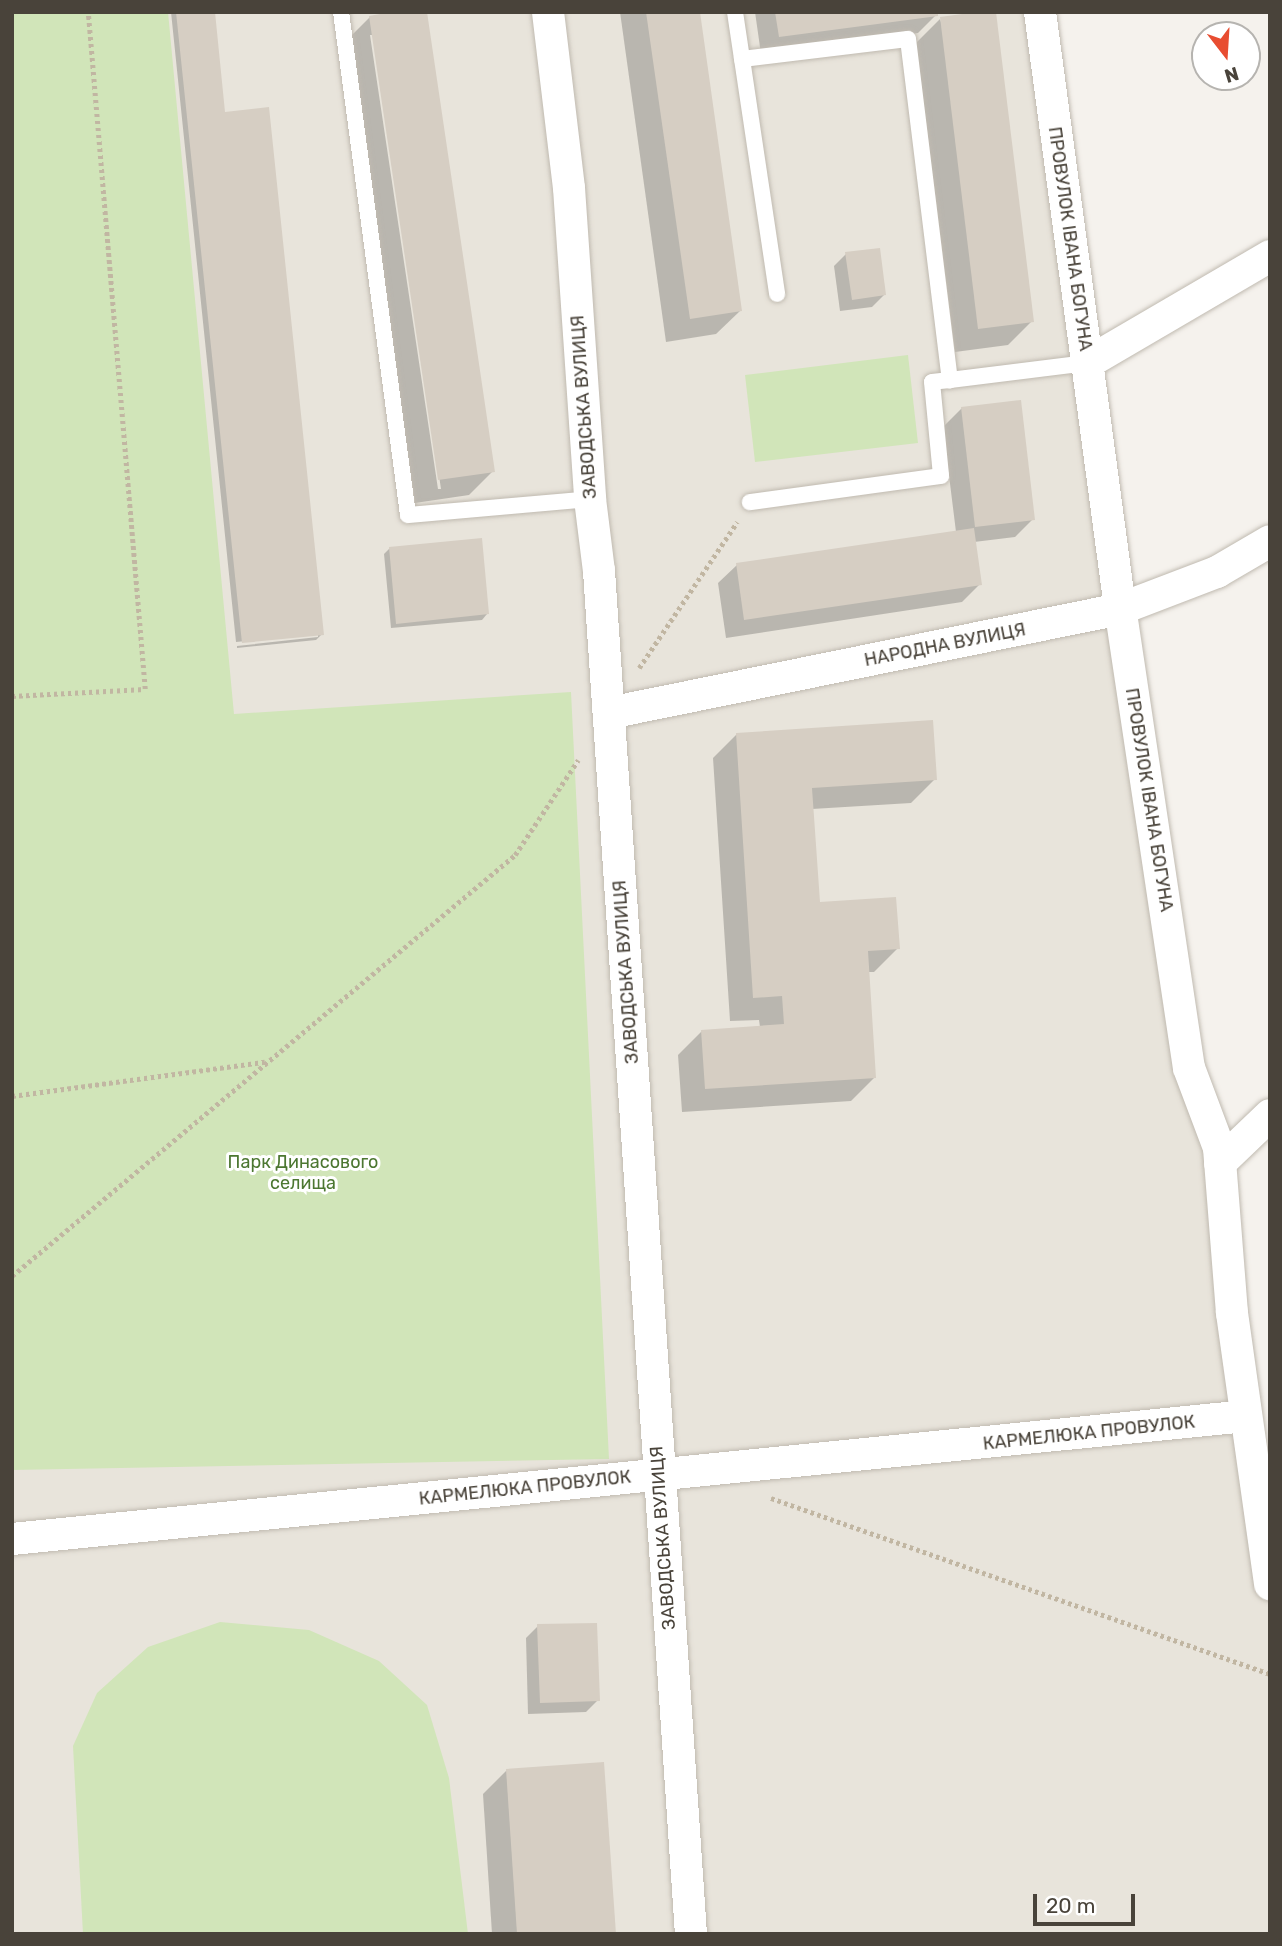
<!DOCTYPE html>
<html>
<head>
<meta charset="utf-8">
<style>
	body { margin:0 }
	#map { position:relative; width:1282px; height:1946px; overflow:hidden; background:#f5f2ed; font-family:Rubik,sans-serif }
	div>[style] { position:absolute }
	.residential>* { inset:0; background:#e8e4db }
	.green>* { inset:0; background:#d1e5b9 }
	.shadow>* { inset:0; background:#0003 }
	.building>* { inset:0; background:#d6cec3 }
	.path>* { height:4.5px; margin-top:-2.25px; transform-origin:0; background:repeating-linear-gradient(90deg,#c1b6a2 0 3.5px,transparent 0 7px) }
	.roads { filter:drop-shadow(0 0 2px #c0bab0) drop-shadow(0 0 2px #c0bab0) }
	.service>* { height:16px; margin:-8px; padding:0 8px; transform-origin:8px; border-radius:8px; background:#fff }
	.minor>* { height:32px; margin:-16px; padding:0 16px; transform-origin:16px; border-radius:16px; background:#fff }
	span { translate:-50% -50%; white-space:nowrap; text-align:center; line-height:1.15; -webkit-text-stroke:6px #fff; paint-order:stroke }
	.street-label { font-size:18px; color:#49433a }
	.park-label { font-size:18px; color:#4c7731 }
	.frame { position:absolute; inset:0; border:14px solid #49433a; pointer-events:none }
	.north { position:absolute; left:1191px; top:21px; width:70px; height:70px; box-sizing:border-box; background:#fff; border:2px solid #b6b4b0; border-radius:50%; rotate:163deg; font-size:19px; font-weight:700; line-height:28px; text-align:center; color:#49433a }
	.north::after { content:''; display:block; margin:auto; width:24px; height:32px; background:#e84d31; clip-path:polygon(50% 0,100% 100%,50% 72%,0 100%) }
	.scale { position:absolute; left:1033px; top:1894px; width:102px; height:32px; box-sizing:border-box; border:4px solid #49433a; border-top:0; padding-left:9px; font-size:21px; line-height:24px; white-space:nowrap; color:#49433a; -webkit-text-stroke:5px #fff; paint-order:stroke }
</style>
</head>
<body>
<div id="map">
	<div class="residential">
		<div style="clip-path:polygon(12px 12px,1040px 12px,1119px 600px,1219px 1148px,1270px 1584px,1270px 1934px,12px 1934px)"></div>
	</div>
	<div class="green">
		<div style="clip-path:polygon(12px 12px,168px 12px,234px 714px,571px 692px,609px 1459px,12px 1470px)"></div>
		<div style="clip-path:polygon(908px 355px,918px 443px,755px 462px,745px 375px)"></div>
		<div style="clip-path:polygon(220px 1622px,309px 1630px,379px 1661px,427px 1705px,449px 1778px,468px 1934px,83px 1934px,73px 1746px,97px 1693px,148px 1647px)"></div>
	</div>
	<div class="shadow">
		<div style="clip-path:polygon(171px 12px,213px 12px,223px 114px,322px 634px,316px 640px,237px 648px,237px 646px,318px 637px,318px 634px,236px 642px)"></div>
		<div style="clip-path:polygon(620px 12px,698px 12px,740px 311px,716px 334px,666px 342px)"></div>
		<div style="clip-path:polygon(755px 12px,936px 12px,936px 15px,918px 33px,761px 54px)"></div>
		<div style="clip-path:polygon(evenodd,370px 17px,493px 471px,469px 495px,415px 503px,346px 41px,370px 17px,370px 35px,374px 35px,441px 489px,438px 489px,370px 35px)"></div>
		<div style="clip-path:polygon(940px 19px,1032px 321px,1008px 345px,955px 352px,916px 43px)"></div>
		<div style="clip-path:polygon(846px 254px,884px 295px,872px 307px,840px 311px,834px 266px)"></div>
		<div style="clip-path:polygon(962px 408px,1033px 519px,1015px 537px,974px 542px,980px 584px,962px 602px,726px 638px,718px 583px,737px 565px,956px 532px,943px 427px)"></div>
		<div style="clip-path:polygon(390px 548px,487px 614px,482px 620px,391px 628px,384px 554px)"></div>
		<div style="clip-path:polygon(737px 734px,935px 779px,911px 803px,812px 809px,818px 904px,898px 948px,874px 972px,868px 972px,875px 1077px,851px 1101px,682px 1112px,678px 1055px,702px 1031px,760px 1027px,759px 1020px,730px 1021px,713px 758px)"></div>
		<div style="clip-path:polygon(538px 1626px,598px 1700px,586px 1712px,528px 1714px,526px 1638px)"></div>
		<div style="clip-path:polygon(507px 1770px,614px 1934px,492px 1934px,483px 1794px)"></div>
	</div>
	<div class="building">
		<div style="clip-path:polygon(176px 12px,215px 12px,225px 112px,269px 107px,324px 635px,242px 643px)"></div>
		<div style="clip-path:polygon(391px 12px,427px 12px,495px 472px,438px 480px,369px 16px)"></div>
		<div style="clip-path:polygon(646px 12px,700px 12px,742px 311px,690px 319px)"></div>
		<div style="clip-path:polygon(775px 12px,938px 12px,938px 16px,779px 37px)"></div>
		<div style="clip-path:polygon(977px 12px,996px 12px,1034px 322px,978px 329px,940px 17px)"></div>
		<div style="clip-path:polygon(880px 248px,886px 295px,852px 300px,845px 252px)"></div>
		<div style="clip-path:polygon(1021px 400px,1035px 520px,975px 527px,961px 407px)"></div>
		<div style="clip-path:polygon(974px 528px,982px 585px,744px 620px,736px 563px)"></div>
		<div style="clip-path:polygon(482px 538px,489px 614px,396px 624px,389px 547px)"></div>
		<div style="clip-path:polygon(933px 720px,937px 780px,812px 788px,820px 902px,896px 897px,900px 949px,868px 951px,876px 1078px,705px 1089px,701px 1030px,784px 1024px,782px 996px,753px 998px,736px 733px)"></div>
		<div style="clip-path:polygon(597px 1623px,600px 1701px,540px 1703px,537px 1624px)"></div>
		<div style="clip-path:polygon(604px 1762px,616px 1934px,517px 1934px,506px 1769px)"></div>
	</div>
	<div class="path">
		<div style="left:639px;top:668px;width:176px;rotate:-56.1deg"></div>
		<div style="left:12px;top:696px;width:133px;rotate:-3deg"></div>
		<div style="left:145px;top:689px;width:679px;rotate:-94.81deg"></div>
		<div style="left:12px;top:1096px;width:255px;rotate:-7.7deg"></div>
		<div style="left:12px;top:1276px;width:656px;rotate:-39.93deg"></div>
		<div style="left:515px;top:855px;width:114px;rotate:-56.4deg"></div>
		<div style="left:771px;top:1498px;width:529px;rotate:19.43deg"></div>
	</div>
	<div class="roads">
		<div class="service">
			<div style="left:341px;top:12px;width:507px;rotate:82.41deg"></div>
			<div style="left:408px;top:515px;width:183px;rotate:-5deg"></div>
			<div style="left:735px;top:12px;width:285px;rotate:81.5deg"></div>
			<div style="left:742px;top:59px;width:167px;rotate:-6.9deg"></div>
			<div style="left:908px;top:39px;width:344px;rotate:83deg"></div>
			<div style="left:950px;top:380px;width:18px;rotate:174deg"></div>
			<div style="left:932px;top:382px;width:94px;rotate:84.5deg"></div>
			<div style="left:941px;top:476px;width:193px;rotate:172.2deg"></div>
			<div style="left:950px;top:380px;width:138px;rotate:-7.1deg"></div>
		</div>
		<div class="minor">
			<div style="left:548px;top:12px;width:177px;rotate:83.2deg"></div>
			<div style="left:569px;top:188px;width:312px;rotate:86.1deg"></div>
			<div style="left:590px;top:499px;width:73px;rotate:82.9deg"></div>
			<div style="left:599px;top:571px;width:1366px;rotate:86.14deg"></div>
			<div style="left:1040px;top:12px;width:593px;rotate:82.35deg"></div>
			<div style="left:1119px;top:600px;width:473px;rotate:81.5deg"></div>
			<div style="left:1189px;top:1068px;width:85px;rotate:69.4deg"></div>
			<div style="left:1219px;top:1148px;width:166px;rotate:85.5deg"></div>
			<div style="left:1232px;top:1313px;width:274px;rotate:82deg"></div>
			<div style="left:1087px;top:363px;width:212px;rotate:-30.3deg"></div>
			<div style="left:609px;top:713px;width:521px;rotate:-11.5deg"></div>
			<div style="left:1120px;top:609px;width:104px;rotate:-20.9deg"></div>
			<div style="left:1217px;top:572px;width:61px;rotate:-30.3deg"></div>
			<div style="left:1220px;top:1163px;width:69px;rotate:-43.8deg"></div>
			<div style="left:12px;top:1539px;width:1240px;rotate:-5.69deg"></div>
		</div>
	</div>
	<div class="street-label">
		<span style="left:1070px;top:239px;rotate:82deg">ПРОВУЛОК ІВАНА БОГУНА</span>
		<span style="left:584px;top:407px;rotate:-94deg">ЗАВОДСЬКА ВУЛИЦЯ</span>
		<span style="left:945px;top:645px;rotate:-11deg">НАРОДНА ВУЛИЦЯ</span>
		<span style="left:1149px;top:800px;rotate:81deg">ПРОВУЛОК ІВАНА БОГУНА</span>
		<span style="left:626px;top:972px;rotate:-94deg">ЗАВОДСЬКА ВУЛИЦЯ</span>
		<span style="left:1089px;top:1433px;rotate:-6deg">КАРМЕЛЮКА ПРОВУЛОК</span>
		<span style="left:525px;top:1488px;rotate:-6deg">КАРМЕЛЮКА ПРОВУЛОК</span>
		<span style="left:663px;top:1538px;rotate:-94deg">ЗАВОДСЬКА ВУЛИЦЯ</span>
	</div>
	<div class="park-label">
		<span style="left:303px;top:1173px">Парк Динасового<br>селища</span>
	</div>
	<div class="frame"></div>
	<div class="north">N</div>
	<div class="scale">20 m</div>
</div>
</body>
</html>
